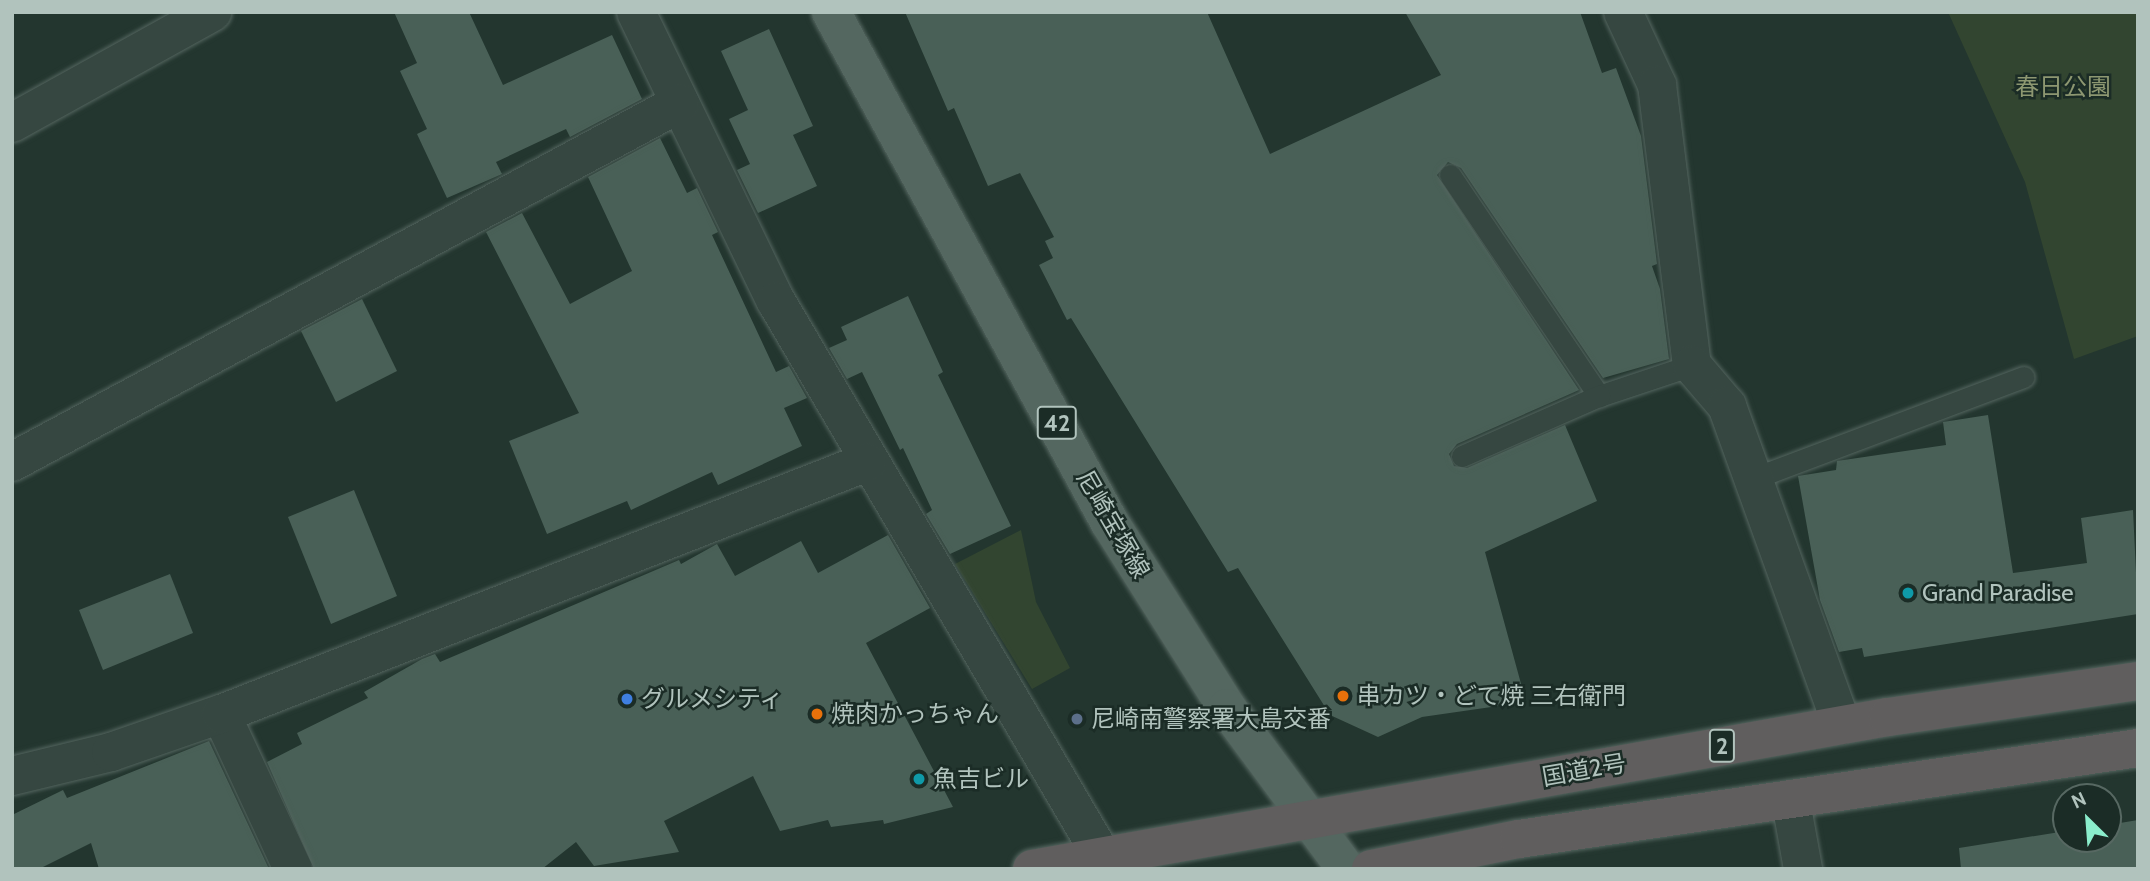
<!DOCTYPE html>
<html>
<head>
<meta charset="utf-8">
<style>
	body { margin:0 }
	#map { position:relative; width:2150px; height:881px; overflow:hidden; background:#23362f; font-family:Cabin,"Noto Sans JP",sans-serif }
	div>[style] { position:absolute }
	.green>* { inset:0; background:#324530 }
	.building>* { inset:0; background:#496057 }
	.roads { filter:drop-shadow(0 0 2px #54655f) drop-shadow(0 0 2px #54655f) }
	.service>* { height:21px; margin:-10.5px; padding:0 10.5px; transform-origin:10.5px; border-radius:10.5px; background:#364741 }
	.minor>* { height:38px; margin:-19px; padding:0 19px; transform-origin:19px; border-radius:19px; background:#364741 }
	.primary>* { height:38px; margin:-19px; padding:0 19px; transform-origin:19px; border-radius:19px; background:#546760 }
	.trunk>* { height:38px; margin:-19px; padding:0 19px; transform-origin:19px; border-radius:19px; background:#605e5e }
	.dots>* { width:19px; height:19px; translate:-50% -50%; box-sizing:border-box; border:4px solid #1b2c26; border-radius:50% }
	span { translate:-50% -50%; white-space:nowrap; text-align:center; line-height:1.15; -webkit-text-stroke:5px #1b2c26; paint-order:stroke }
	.shield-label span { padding:2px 5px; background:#1b2c26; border:2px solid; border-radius:5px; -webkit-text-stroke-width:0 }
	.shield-label { font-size:23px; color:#b1c3bd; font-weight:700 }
	.park-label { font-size:24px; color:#8d9771 }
	.street-label { font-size:24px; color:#b1c3bd }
	.poi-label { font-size:24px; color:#b1c3bd }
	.left { translate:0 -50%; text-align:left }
	.frame { position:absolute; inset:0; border:14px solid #b1c3bd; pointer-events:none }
	.north { position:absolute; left:2052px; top:783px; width:70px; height:70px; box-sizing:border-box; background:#1b2c26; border:2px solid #576862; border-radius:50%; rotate:335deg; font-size:19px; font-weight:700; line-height:28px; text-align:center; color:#b1c3bd }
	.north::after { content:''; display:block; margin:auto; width:24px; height:32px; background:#8beecc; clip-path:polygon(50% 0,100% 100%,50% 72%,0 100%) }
</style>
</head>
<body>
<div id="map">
	<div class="green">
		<div style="clip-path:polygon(1948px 12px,2138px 12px,2138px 336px,2074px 359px,2025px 182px)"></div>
		<div style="clip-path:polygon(1021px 530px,1036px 602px,1070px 668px,1032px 689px,955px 564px)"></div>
	</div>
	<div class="building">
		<div style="clip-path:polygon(394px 12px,469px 12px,503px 85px,612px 35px,642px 99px,570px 137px,566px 129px,496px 162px,502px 174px,447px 198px,417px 134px,427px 129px,400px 71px,417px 63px)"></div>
		<div style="clip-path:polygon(905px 12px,1207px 12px,1270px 154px,1441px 75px,1405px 12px,1580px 12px,1602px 73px,1616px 68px,1641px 136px,1657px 264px,1652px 266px,1660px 289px,1669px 359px,1603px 378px,1461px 168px,1448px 162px,1437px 175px,1579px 390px,1457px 444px,1449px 454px,1454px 466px,1467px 468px,1565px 425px,1597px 501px,1485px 552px,1526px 702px,1422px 717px,1378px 737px,1330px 715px,1238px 568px,1228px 572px,1071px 318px,1067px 320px,1039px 265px,1053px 258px,1045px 241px,1054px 237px,1020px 173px,988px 186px,954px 108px,948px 111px)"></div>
		<div style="clip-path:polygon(769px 29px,813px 126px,793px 135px,817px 186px,758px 213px,737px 170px,750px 164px,729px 119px,748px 110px,721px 51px)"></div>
		<div style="clip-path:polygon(660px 138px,687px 193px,697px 188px,718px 232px,712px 235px,776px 372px,789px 366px,807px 398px,784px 408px,802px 446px,718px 485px,712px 472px,631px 510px,627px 501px,547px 534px,509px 441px,579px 413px,486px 232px,522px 213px,570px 304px,632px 271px,588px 177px)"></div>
		<div style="clip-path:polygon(908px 296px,943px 372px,938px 375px,1011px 526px,950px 554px,926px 514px,932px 510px,903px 448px,900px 450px,862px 372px,847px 379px,829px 348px,847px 340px,841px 327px)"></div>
		<div style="clip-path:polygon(362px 299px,397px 371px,336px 402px,301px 331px)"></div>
		<div style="clip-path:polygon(1988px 415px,2013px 573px,2087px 563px,2081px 518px,2133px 510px,2138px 614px,1864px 657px,1862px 648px,1839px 652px,1820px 600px,1798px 476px,1836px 470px,1837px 461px,1946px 445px,1943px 422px)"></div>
		<div style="clip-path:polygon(354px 490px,397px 596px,331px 624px,288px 517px)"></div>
		<div style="clip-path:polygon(888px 535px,930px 608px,866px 643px,953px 807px,884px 824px,883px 820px,831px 827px,828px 820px,780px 831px,753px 776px,664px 821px,679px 852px,594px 866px,576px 842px,542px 869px,314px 869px,267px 762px,302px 744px,297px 733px,368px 698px,364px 692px,422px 659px,435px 654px,440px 662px,679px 560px,681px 564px,717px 544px,735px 576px,801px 541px,818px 573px)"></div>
		<div style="clip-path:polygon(170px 574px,193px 633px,103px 670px,79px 610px)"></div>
		<div style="clip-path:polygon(209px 741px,269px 869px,99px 869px,91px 843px,39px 869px,12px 869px,12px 815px,63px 790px,67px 798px)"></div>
		<div style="clip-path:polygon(2138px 820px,2138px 869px,1961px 869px,1959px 848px,2066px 831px,2066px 839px,2108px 839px,2108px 825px)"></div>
	</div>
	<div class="roads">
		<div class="service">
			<div style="left:1450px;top:175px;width:267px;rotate:56deg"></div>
			<div style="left:1599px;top:396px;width:98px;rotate:-18.4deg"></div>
			<div style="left:1462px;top:456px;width:150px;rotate:-23.7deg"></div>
			<div style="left:1752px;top:479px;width:290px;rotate:-20.6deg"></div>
		</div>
		<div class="minor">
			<div style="left:636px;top:12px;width:321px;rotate:64.2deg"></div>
			<div style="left:776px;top:301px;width:646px;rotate:59.58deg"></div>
			<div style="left:1623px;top:12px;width:81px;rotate:65deg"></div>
			<div style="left:1657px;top:85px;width:282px;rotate:82.9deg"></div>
			<div style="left:1692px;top:365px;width:54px;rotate:49.5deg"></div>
			<div style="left:1727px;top:406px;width:339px;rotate:70.2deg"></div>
			<div style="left:12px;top:123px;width:229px;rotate:-29deg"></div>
			<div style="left:12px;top:462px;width:758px;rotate:-28.25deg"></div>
			<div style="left:221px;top:714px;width:171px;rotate:65.1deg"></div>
			<div style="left:12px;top:776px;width:102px;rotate:-13.6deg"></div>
			<div style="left:111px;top:752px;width:116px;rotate:-19.1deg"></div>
			<div style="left:221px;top:714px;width:693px;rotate:-21.31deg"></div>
			<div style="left:1791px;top:802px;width:68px;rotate:79.8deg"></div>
		</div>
		<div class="primary">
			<div style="left:831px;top:12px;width:582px;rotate:61.37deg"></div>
			<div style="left:1110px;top:523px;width:219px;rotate:57.7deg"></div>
			<div style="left:1227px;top:708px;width:200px;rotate:53.5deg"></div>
		</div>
		<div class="trunk">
			<div style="left:1032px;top:869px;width:869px;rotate:-10.07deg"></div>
			<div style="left:1888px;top:717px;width:253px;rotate:-8.2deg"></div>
			<div style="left:1371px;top:869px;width:151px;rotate:-11.5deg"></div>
			<div style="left:1519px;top:839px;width:626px;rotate:-8.36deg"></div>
		</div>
	</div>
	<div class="dots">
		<div style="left:1908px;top:593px;background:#0f9aa8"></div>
		<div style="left:1343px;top:696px;background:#e8710a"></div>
		<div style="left:627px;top:699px;background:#3f7fe0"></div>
		<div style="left:817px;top:714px;background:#e8710a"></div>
		<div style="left:1077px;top:719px;background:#5c6f8a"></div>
		<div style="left:919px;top:779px;background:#0f9aa8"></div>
	</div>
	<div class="shield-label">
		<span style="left:1057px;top:423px">42</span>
		<span style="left:1722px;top:746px">2</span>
	</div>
	<div class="park-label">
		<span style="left:2063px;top:87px">春日公園</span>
	</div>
	<div class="street-label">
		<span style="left:1113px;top:524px;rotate:60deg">尼崎宝塚線</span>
		<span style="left:1584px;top:770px;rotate:-10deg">国道2号</span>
	</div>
	<div class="poi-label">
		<span class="left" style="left:1922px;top:593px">Grand Paradise</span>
		<span class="left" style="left:1357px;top:696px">串カツ・どて焼 三右衛門</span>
		<span class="left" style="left:641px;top:699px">グルメシティ</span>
		<span class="left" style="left:831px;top:714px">焼肉かっちゃん</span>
		<span class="left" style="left:1091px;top:719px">尼崎南警察署大島交番</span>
		<span class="left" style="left:933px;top:779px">魚吉ビル</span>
	</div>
	<div class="frame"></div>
	<div class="north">N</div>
</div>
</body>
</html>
